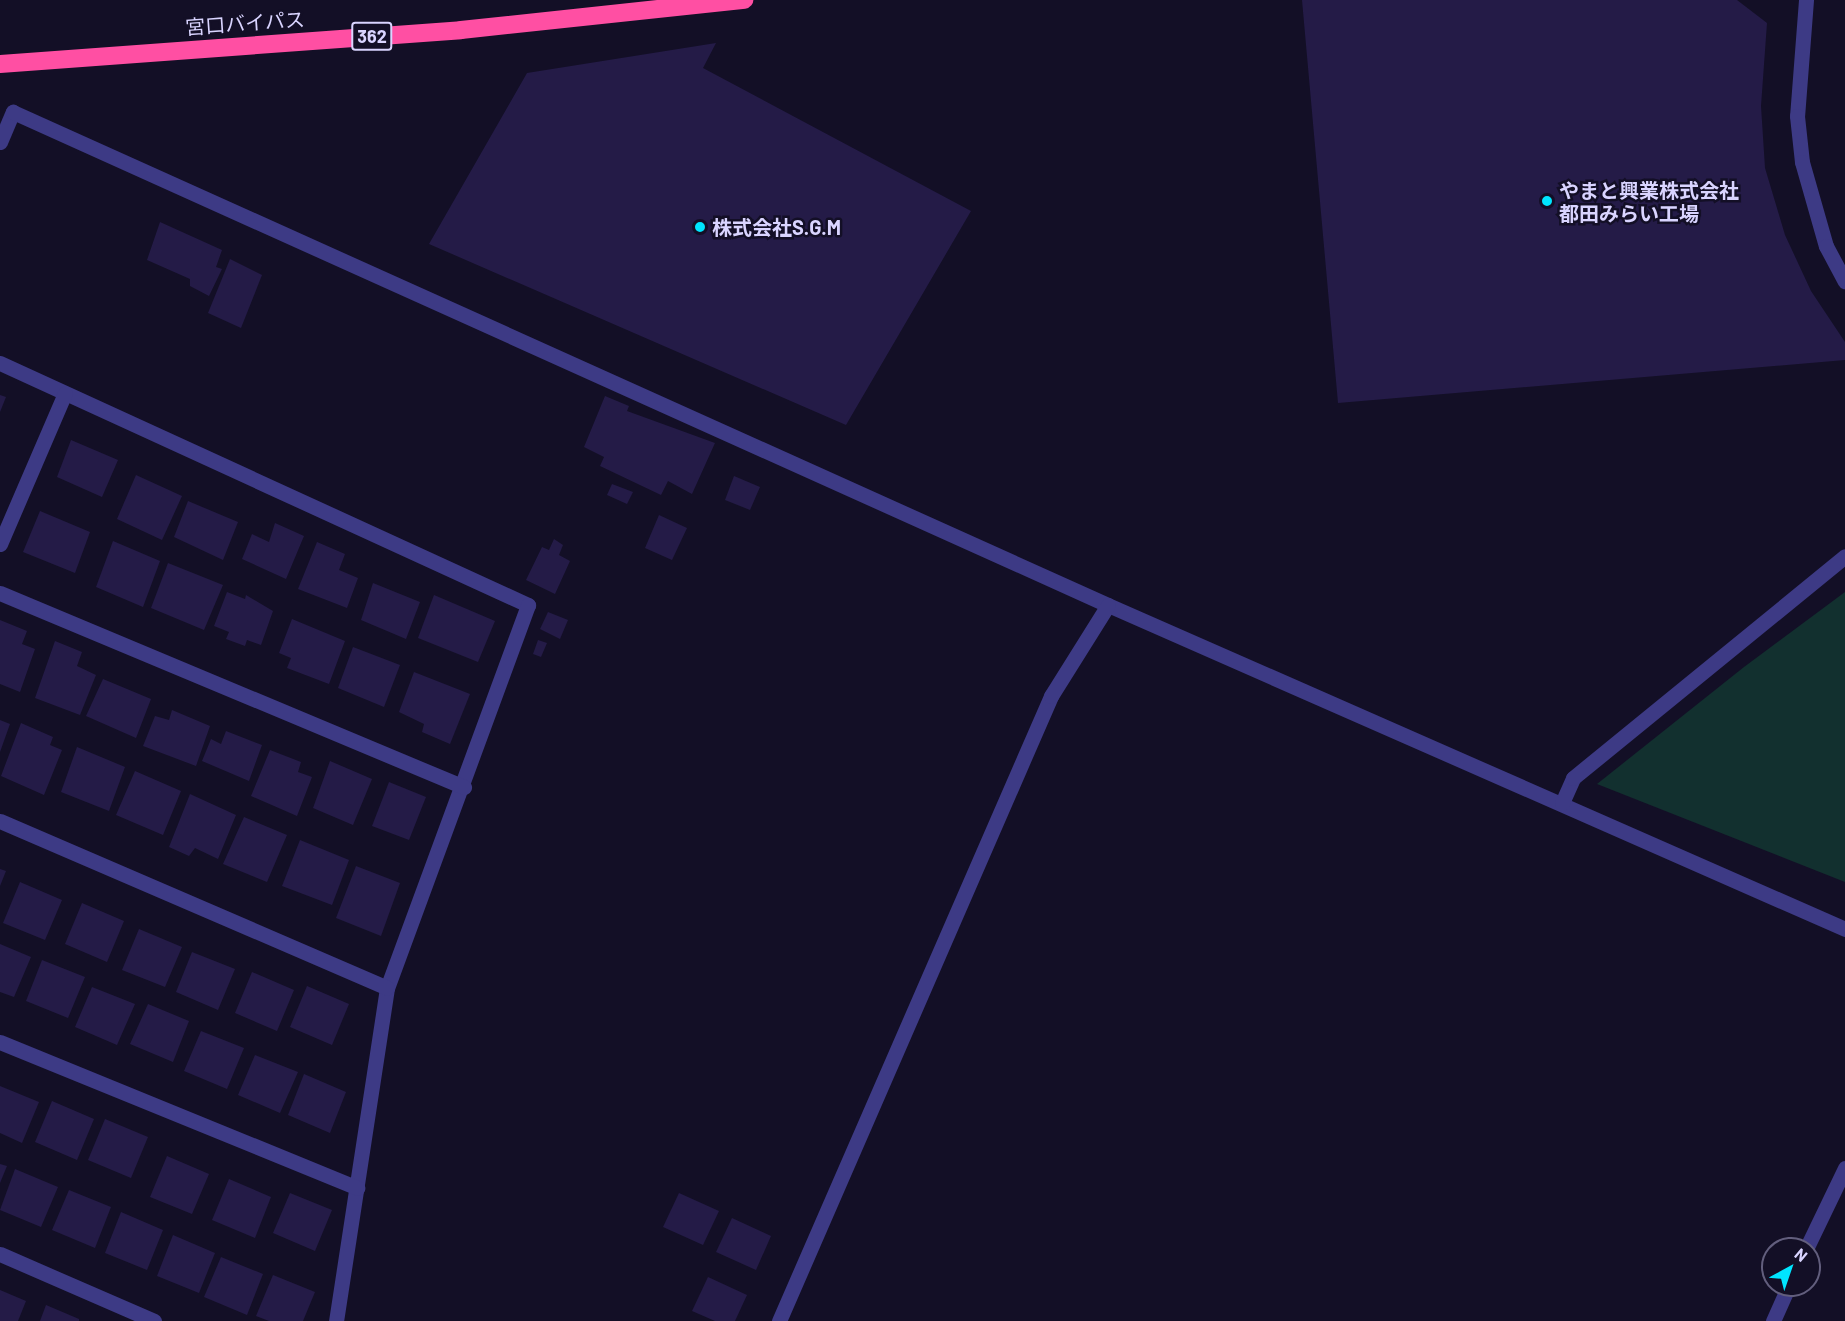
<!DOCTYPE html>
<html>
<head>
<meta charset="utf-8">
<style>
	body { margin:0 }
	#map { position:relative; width:1845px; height:1321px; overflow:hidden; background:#130f26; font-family:Barlow,"Noto Sans JP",sans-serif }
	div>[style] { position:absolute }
	.green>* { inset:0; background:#12302f }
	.building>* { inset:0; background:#241b47 }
	.minor>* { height:15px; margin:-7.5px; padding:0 7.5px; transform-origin:7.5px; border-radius:7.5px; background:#3d3a85 }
	.highway>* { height:18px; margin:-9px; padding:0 9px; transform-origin:9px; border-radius:9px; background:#ff4fa3 }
	.dots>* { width:16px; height:16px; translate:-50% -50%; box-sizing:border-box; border:3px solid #130f26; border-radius:50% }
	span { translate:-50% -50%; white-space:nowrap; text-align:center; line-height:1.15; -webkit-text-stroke:5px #130f26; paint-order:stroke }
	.shield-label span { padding:2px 4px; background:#130f26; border:2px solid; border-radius:4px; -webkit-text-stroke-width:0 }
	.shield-label { font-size:18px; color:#d9d4ff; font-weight:700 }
	.street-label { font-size:20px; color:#d9d4ff }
	.poi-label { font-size:20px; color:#d9d4ff; font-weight:700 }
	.left { translate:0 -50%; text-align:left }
	.north { position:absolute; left:1761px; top:1237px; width:60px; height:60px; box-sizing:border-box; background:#130f26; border:2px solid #625e7d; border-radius:50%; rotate:40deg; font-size:16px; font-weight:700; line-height:24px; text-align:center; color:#d9d4ff }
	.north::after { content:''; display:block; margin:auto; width:21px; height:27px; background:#00e5ff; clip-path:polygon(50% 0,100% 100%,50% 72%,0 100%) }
</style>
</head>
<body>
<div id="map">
	<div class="green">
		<div style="clip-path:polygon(1845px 592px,1845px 882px,1597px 784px,1744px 667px)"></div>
	</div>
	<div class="building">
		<div style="clip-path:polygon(1302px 0,1737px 0,1767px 23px,1761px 106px,1765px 168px,1785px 235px,1811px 291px,1845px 342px,1845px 360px,1338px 403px)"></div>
		<div style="clip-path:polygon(716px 43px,703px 68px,971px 211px,846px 425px,429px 244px,527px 73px)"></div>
		<div style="clip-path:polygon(160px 222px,222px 250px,216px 267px,222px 269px,209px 296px,190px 286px,190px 279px,147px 260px)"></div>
		<div style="clip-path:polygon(230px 259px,262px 275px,241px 328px,208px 313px)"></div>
		<div style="clip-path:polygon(0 395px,6px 397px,0 412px)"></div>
		<div style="clip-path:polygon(605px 396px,629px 406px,627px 411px,715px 443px,692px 494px,668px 481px,661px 495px,600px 466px,604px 457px,584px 447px)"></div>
		<div style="clip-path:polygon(71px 440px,118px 460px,102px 497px,57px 477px)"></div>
		<div style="clip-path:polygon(136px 475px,182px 496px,162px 540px,117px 519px)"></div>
		<div style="clip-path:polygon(734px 476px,760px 487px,750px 510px,725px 500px)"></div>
		<div style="clip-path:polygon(612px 484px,633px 492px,627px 504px,607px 495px)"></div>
		<div style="clip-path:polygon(188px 501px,238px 522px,223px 560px,174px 537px)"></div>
		<div style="clip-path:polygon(40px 511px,90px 532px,75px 573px,23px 552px)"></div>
		<div style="clip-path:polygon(659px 515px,687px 528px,672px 560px,645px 548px)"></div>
		<div style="clip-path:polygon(275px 523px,304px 536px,286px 579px,242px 559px,252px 534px,269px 542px)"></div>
		<div style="clip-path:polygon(554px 539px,563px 545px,559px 555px,570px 561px,555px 594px,526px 580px,542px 547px,549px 550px)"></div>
		<div style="clip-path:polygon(113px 541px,160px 561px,143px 607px,96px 587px)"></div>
		<div style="clip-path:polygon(317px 542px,345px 554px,339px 570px,358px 578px,347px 608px,298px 589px)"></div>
		<div style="clip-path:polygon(168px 563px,223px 585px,204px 630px,151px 608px)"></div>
		<div style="clip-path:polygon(373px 583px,420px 602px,406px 639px,361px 620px)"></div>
		<div style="clip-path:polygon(227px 592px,245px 599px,246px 595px,273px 611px,261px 645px,247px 640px,245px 646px,226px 639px,229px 632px,214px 626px)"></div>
		<div style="clip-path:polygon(434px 595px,495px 621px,478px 662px,418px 638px)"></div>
		<div style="clip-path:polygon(548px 612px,568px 620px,560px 639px,540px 629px)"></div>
		<div style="clip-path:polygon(292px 619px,345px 641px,329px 684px,287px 668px,291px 658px,279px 653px)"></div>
		<div style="clip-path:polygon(0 620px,27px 631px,22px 644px,35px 649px,20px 692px,0 684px)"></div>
		<div style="clip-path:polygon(538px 640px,547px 643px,541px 657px,533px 654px)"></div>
		<div style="clip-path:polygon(55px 641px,82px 652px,77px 666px,96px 675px,80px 715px,35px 698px)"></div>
		<div style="clip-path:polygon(353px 647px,400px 665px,384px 707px,338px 688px)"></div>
		<div style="clip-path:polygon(414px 672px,470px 694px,450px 744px,422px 732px,424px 724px,399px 712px)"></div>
		<div style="clip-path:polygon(103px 679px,151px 699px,136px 738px,86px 716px)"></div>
		<div style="clip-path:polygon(172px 710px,210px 726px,196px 766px,143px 746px,155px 716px,169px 720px)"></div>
		<div style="clip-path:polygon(0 720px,10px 724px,0 752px)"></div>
		<div style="clip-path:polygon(21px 723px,53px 737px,50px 745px,62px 750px,44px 795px,1px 776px)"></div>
		<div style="clip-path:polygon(226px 731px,262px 745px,249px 781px,202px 761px,211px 739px,221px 744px)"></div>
		<div style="clip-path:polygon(77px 747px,125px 767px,109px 811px,61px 792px)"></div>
		<div style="clip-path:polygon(270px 750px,301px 762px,298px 772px,312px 777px,297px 816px,251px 796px)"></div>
		<div style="clip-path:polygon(330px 761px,372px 779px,353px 825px,313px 808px)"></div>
		<div style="clip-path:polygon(135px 771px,181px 791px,163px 835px,116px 815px)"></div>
		<div style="clip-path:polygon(389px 782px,426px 797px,409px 840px,372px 826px)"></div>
		<div style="clip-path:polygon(190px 794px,236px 815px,218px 859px,195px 848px,189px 856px,169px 847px)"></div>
		<div style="clip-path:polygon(244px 817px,287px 835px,267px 882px,223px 864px)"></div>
		<div style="clip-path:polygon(300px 840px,349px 860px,332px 905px,282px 886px)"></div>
		<div style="clip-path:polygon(356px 866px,400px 883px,381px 936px,336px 918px)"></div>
		<div style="clip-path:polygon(0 869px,6px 871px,0 886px)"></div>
		<div style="clip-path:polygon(20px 882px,62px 900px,45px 940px,3px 923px)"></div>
		<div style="clip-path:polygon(82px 903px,124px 921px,107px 962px,65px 944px)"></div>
		<div style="clip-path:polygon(139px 929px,182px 947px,165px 987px,122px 970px)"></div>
		<div style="clip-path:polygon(0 944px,31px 957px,14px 997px,0 992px)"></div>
		<div style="clip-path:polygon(192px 952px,235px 969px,218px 1010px,176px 992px)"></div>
		<div style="clip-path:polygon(42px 960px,85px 977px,68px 1018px,26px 1001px)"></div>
		<div style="clip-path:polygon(252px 972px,294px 990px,277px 1031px,235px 1013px)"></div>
		<div style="clip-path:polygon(307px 986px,349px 1004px,332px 1045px,290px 1027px)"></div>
		<div style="clip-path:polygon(92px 987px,135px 1004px,117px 1045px,75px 1027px)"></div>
		<div style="clip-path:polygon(148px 1004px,189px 1021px,173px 1062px,130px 1044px)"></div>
		<div style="clip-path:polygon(201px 1031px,244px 1048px,227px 1089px,184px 1071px)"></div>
		<div style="clip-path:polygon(255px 1055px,298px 1072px,280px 1113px,238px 1095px)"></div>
		<div style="clip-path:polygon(304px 1074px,346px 1092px,330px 1133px,288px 1115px)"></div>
		<div style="clip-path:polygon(0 1086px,39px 1102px,22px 1143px,0 1133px)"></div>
		<div style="clip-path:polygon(52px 1101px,94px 1119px,77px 1160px,35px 1142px)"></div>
		<div style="clip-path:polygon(105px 1119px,148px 1137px,131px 1178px,88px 1160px)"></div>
		<div style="clip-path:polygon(167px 1156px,209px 1174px,192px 1214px,150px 1197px)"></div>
		<div style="clip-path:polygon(0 1164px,7px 1166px,0 1183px)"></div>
		<div style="clip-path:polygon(15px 1169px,58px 1187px,41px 1227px,0 1210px)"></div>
		<div style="clip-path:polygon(229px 1179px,271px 1197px,255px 1238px,212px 1220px)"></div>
		<div style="clip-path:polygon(69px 1190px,111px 1207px,95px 1248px,52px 1230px)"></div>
		<div style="clip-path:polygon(290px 1193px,332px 1210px,315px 1251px,273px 1233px)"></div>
		<div style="clip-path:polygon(679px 1193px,719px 1211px,703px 1245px,663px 1227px)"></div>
		<div style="clip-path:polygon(121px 1212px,163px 1230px,147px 1270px,105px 1253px)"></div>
		<div style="clip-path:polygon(732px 1218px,771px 1236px,756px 1270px,716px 1252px)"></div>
		<div style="clip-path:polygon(173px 1235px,215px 1253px,199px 1293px,157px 1276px)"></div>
		<div style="clip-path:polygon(221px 1257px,263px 1274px,247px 1315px,204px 1297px)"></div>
		<div style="clip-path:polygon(273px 1275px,315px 1292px,303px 1321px,269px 1321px,256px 1316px)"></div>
		<div style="clip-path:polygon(708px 1277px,747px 1295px,735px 1321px,715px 1321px,692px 1311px)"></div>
		<div style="clip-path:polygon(0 1290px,26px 1301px,18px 1321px,0 1321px)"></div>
		<div style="clip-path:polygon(46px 1305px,79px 1319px,79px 1321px,40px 1321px)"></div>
	</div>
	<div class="minor">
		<div style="left:1806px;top:0;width:116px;rotate:94.4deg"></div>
		<div style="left:1797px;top:116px;width:46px;rotate:83.8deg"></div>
		<div style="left:1802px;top:162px;width:87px;rotate:74.1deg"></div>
		<div style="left:1826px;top:246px;width:40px;rotate:62deg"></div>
		<div style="left:0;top:142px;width:33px;rotate:-67deg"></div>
		<div style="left:13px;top:112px;width:1201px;rotate:24.24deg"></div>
		<div style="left:1108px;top:605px;width:805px;rotate:23.73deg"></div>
		<div style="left:0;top:363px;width:581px;rotate:24.62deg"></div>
		<div style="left:528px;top:605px;width:408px;rotate:110.2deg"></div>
		<div style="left:387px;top:988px;width:337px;rotate:98.7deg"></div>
		<div style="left:0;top:544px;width:164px;rotate:-66.7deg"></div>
		<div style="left:0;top:593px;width:503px;rotate:22.69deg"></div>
		<div style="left:1562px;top:803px;width:27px;rotate:-66deg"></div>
		<div style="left:1573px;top:778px;width:351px;rotate:-39.2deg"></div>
		<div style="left:0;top:821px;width:421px;rotate:23.3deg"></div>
		<div style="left:0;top:1042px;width:386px;rotate:22.2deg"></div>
		<div style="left:1806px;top:1249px;width:90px;rotate:-64.3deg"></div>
		<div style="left:0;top:1254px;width:168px;rotate:23.5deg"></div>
		<div style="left:779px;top:1321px;width:682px;rotate:-66.48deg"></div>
		<div style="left:1051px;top:696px;width:107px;rotate:-57.9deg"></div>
		<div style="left:1773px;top:1321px;width:39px;rotate:-66deg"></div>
	</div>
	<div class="highway">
		<div style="left:0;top:64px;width:462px;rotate:-4.2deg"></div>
		<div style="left:461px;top:30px;width:285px;rotate:-6.1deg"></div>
	</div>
	<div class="dots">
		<div style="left:1547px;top:201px;background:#00e5ff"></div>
		<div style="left:700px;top:227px;background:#00e5ff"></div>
	</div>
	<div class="shield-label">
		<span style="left:372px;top:36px">362</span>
	</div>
	<div class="street-label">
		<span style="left:245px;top:23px;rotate:-4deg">宮口バイパス</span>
	</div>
	<div class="poi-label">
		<span class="left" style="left:1559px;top:202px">やまと興業株式会社<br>都田みらい工場</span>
		<span class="left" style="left:712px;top:227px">株式会社S.G.M</span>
	</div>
	<div class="north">N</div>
</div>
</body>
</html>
